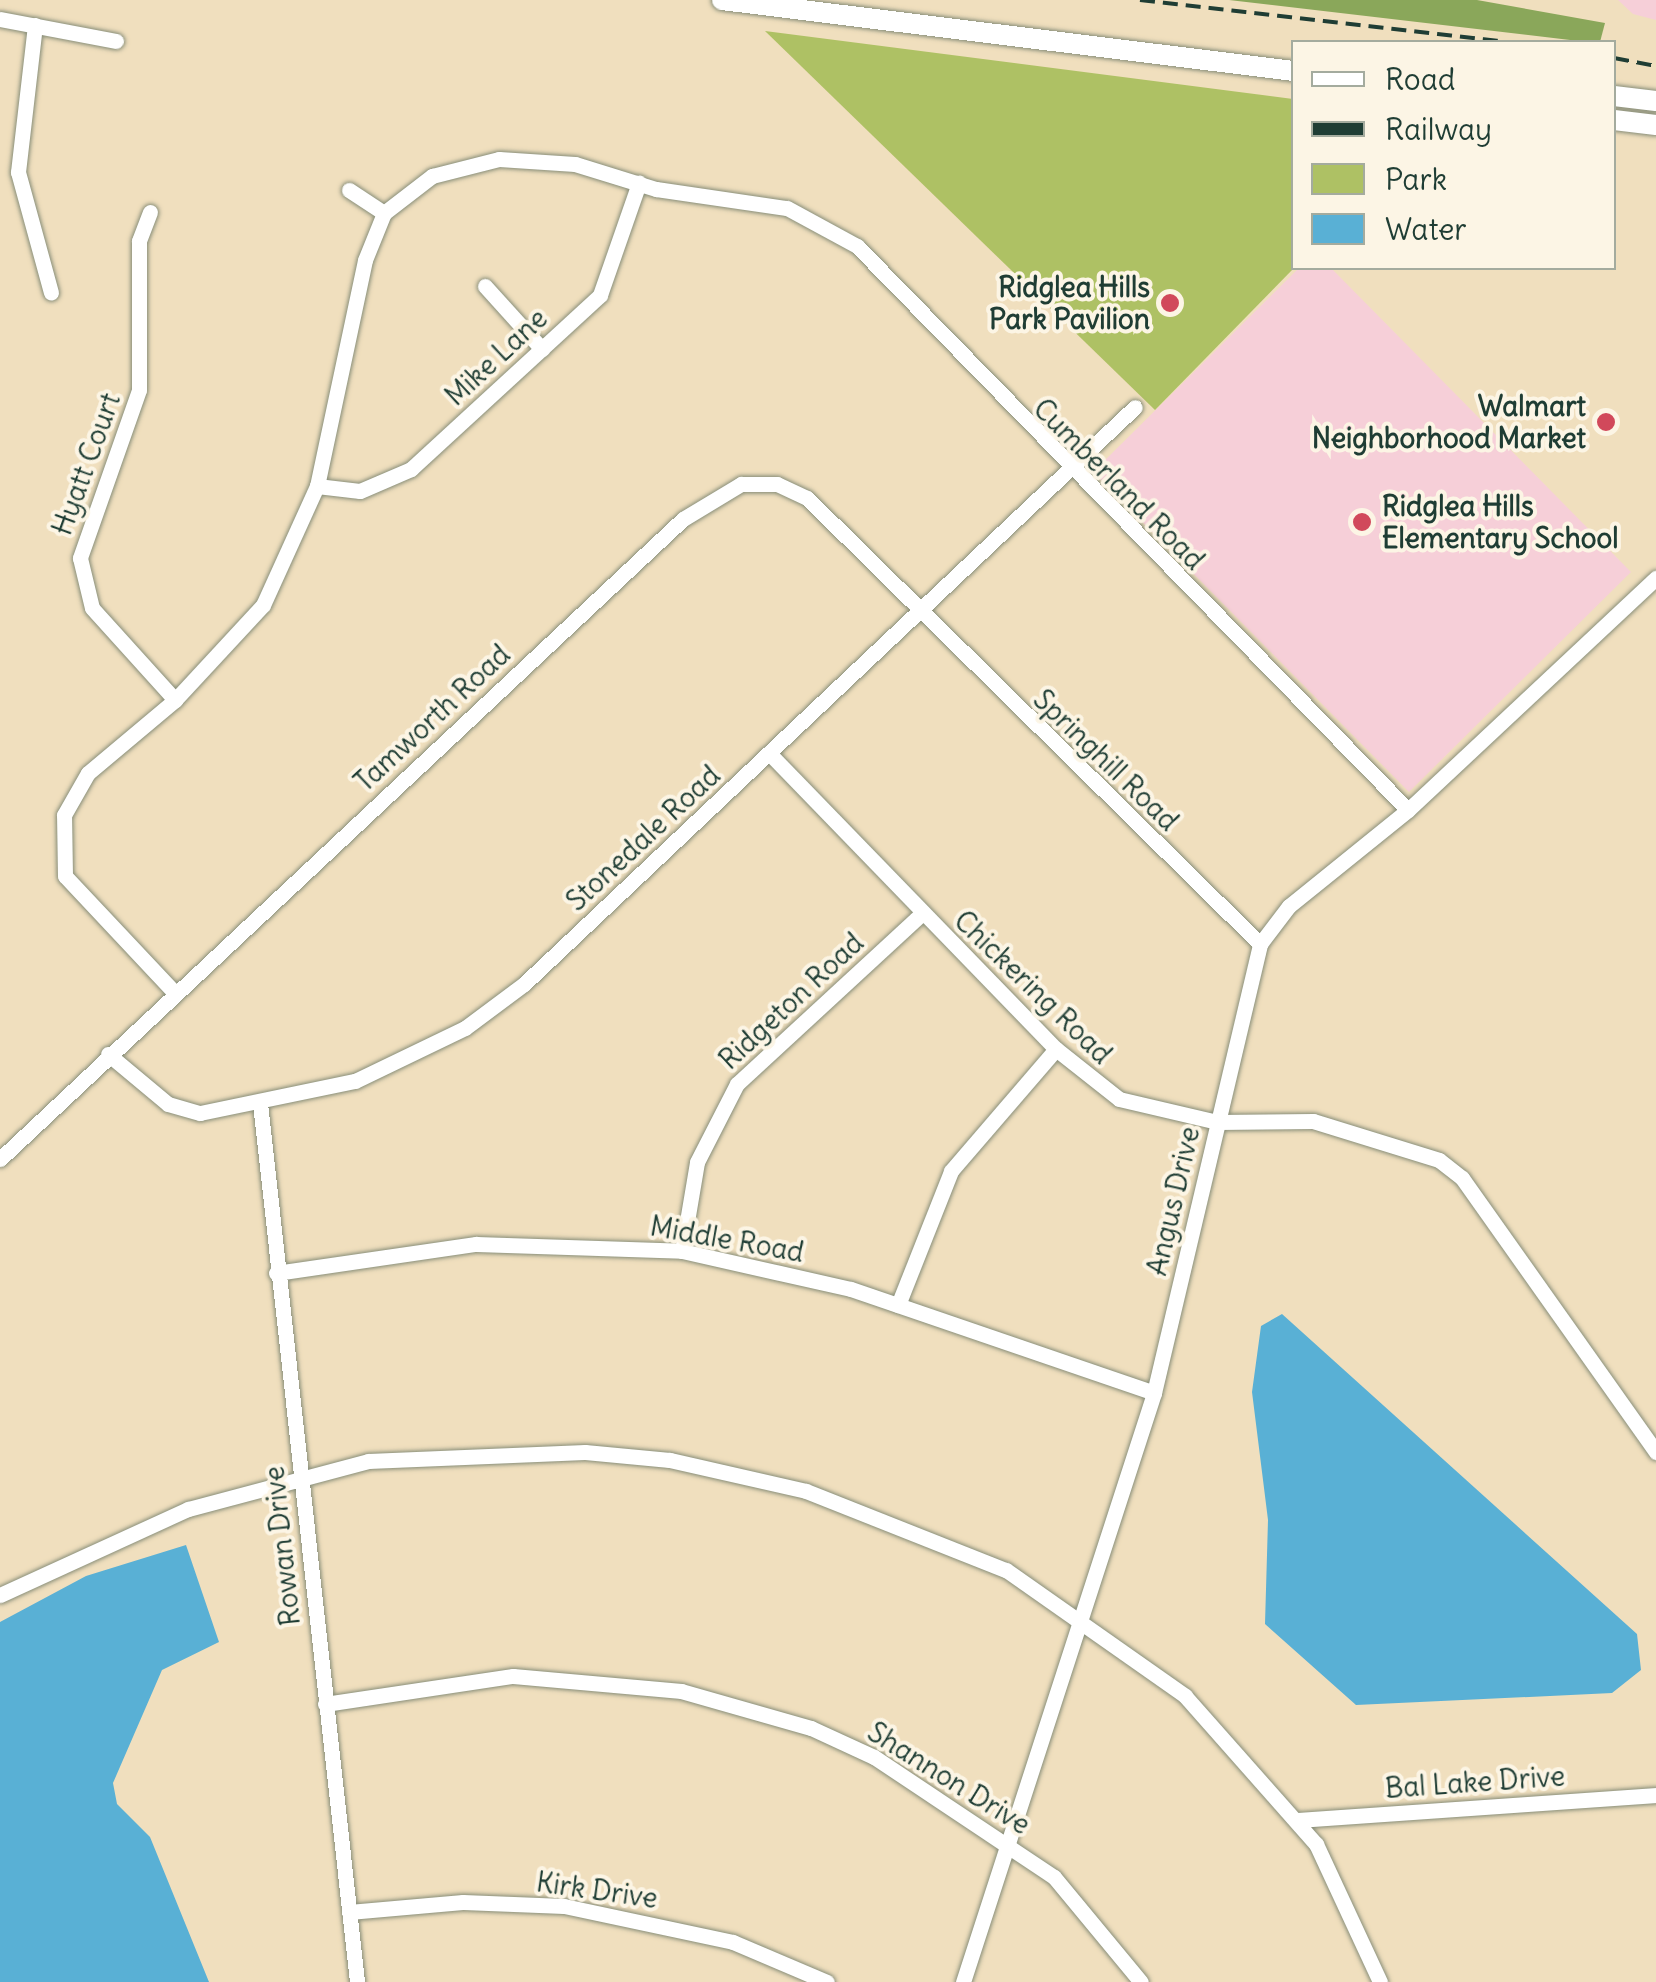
<!DOCTYPE html>
<html>
<head>
<meta charset="utf-8">
<style>
	body { margin:0 }
	#map { position:relative; width:1656px; height:1982px; overflow:hidden; background:#f0dfbe; font-family:Delius,sans-serif }
	div>[style] { position:absolute }
	.built>* { inset:0; background:#f6cfd8 }
	.green>* { inset:0; background:#aec164 }
	.forest>* { inset:0; background:#8aa75a }
	.water>* { inset:0; background:#59b0d5 }
	.roads { filter:drop-shadow(0 0 2px #888e79) drop-shadow(0 0 2px #888e79) }
	.street>* { height:15px; margin:-7.5px; padding:0 7.5px; transform-origin:7.5px; border-radius:7.5px; background:#fff }
	.secondary>* { height:20px; margin:-10px; padding:0 10px; transform-origin:10px; border-radius:10px; background:#fff }
	.rail>* { height:4px; margin-top:-2px; transform-origin:0; background:repeating-linear-gradient(90deg,#1f3d34 0 15px,transparent 0 23px) }
	.dots>* { width:28px; height:28px; translate:-50% -50%; box-sizing:border-box; border:5px solid #fcf5e5; border-radius:50% }
	span { translate:-50% -50%; white-space:nowrap; text-align:center; line-height:1.15; -webkit-text-stroke:8px #fcf5e5; paint-order:stroke }
	.poi-label { font-size:28px; color:#1f3d34; font-weight:700 }
	.right { translate:-100% -50%; text-align:right }
	.left { translate:0 -50%; text-align:left }
	.street-label { font-size:28px; color:#1f3d34 }
	.legend { position:absolute; left:1291px; top:40px; width:325px; height:230px; box-sizing:border-box; background:#fcf5e5; border:2px solid #a4ab9e; margin:0; padding:12px 18px; list-style:none; font-size:30px; color:#1f3d34 }
	.legend li { display:flex; align-items:center; gap:20px; height:50px }
	.legend b { width:50px; border:2px solid #a4ab9e }
</style>
</head>
<body>
<div id="map">
	<div class="built">
		<div style="clip-path:polygon(1618px 0,1656px 0,1656px 20px,1633px 14px)"></div>
		<div style="clip-path:polygon(1299px 268px,1331px 268px,1631px 572px,1409px 792px,1093px 472px)"></div>
	</div>
	<div class="green">
		<div style="clip-path:polygon(765px 31px,1293px 99px,1294px 268px,1155px 410px)"></div>
	</div>
	<div class="forest">
		<div style="clip-path:polygon(1229px 0,1477px 0,1605px 23px,1600px 42px,1587px 42px)"></div>
	</div>
	<div class="water">
		<div style="clip-path:polygon(1282px 1314px,1637px 1634px,1641px 1670px,1612px 1693px,1356px 1705px,1265px 1624px,1268px 1520px,1252px 1392px,1261px 1326px)"></div>
		<div style="clip-path:polygon(186px 1545px,219px 1642px,162px 1670px,113px 1783px,117px 1804px,150px 1837px,209px 1982px,0 1982px,0 1622px,86px 1576px)"></div>
	</div>
	<div class="roads">
		<div class="street">
			<div style="left:0;top:19px;width:118px;rotate:10.7deg"></div>
			<div style="left:35px;top:25px;width:148px;rotate:96.6deg"></div>
			<div style="left:18px;top:172px;width:125px;rotate:74.7deg"></div>
			<div style="left:349px;top:190px;width:42px;rotate:33.3deg"></div>
			<div style="left:150px;top:212px;width:31px;rotate:111deg"></div>
			<div style="left:139px;top:241px;width:149px;rotate:90deg"></div>
			<div style="left:139px;top:390px;width:178px;rotate:109.4deg"></div>
			<div style="left:80px;top:558px;width:51px;rotate:76.5deg"></div>
			<div style="left:92px;top:608px;width:124px;rotate:47.9deg"></div>
			<div style="left:485px;top:286px;width:85px;rotate:47.9deg"></div>
			<div style="left:317px;top:486px;width:43px;rotate:6.6deg"></div>
			<div style="left:360px;top:491px;width:56px;rotate:-23.3deg"></div>
			<div style="left:411px;top:469px;width:257px;rotate:-42.6deg"></div>
			<div style="left:600px;top:295px;width:119px;rotate:-70.8deg"></div>
			<div style="left:769px;top:753px;width:412px;rotate:45.9deg"></div>
			<div style="left:1056px;top:1049px;width:80px;rotate:38.4deg"></div>
			<div style="left:1119px;top:1099px;width:101px;rotate:13.2deg"></div>
			<div style="left:1217px;top:1122px;width:96px;rotate:-0.6deg"></div>
			<div style="left:1313px;top:1121px;width:132px;rotate:17.2deg"></div>
			<div style="left:1439px;top:1160px;width:29px;rotate:38deg"></div>
			<div style="left:1462px;top:1178px;width:336px;rotate:54.7deg"></div>
			<div style="left:174px;top:992px;width:159px;rotate:-133.2deg"></div>
			<div style="left:65px;top:876px;width:61px;rotate:-90.9deg"></div>
			<div style="left:64px;top:815px;width:48px;rotate:-60.3deg"></div>
			<div style="left:88px;top:773px;width:114px;rotate:-40deg"></div>
			<div style="left:175px;top:700px;width:129px;rotate:-47.2deg"></div>
			<div style="left:263px;top:605px;width:131px;rotate:-65.6deg"></div>
			<div style="left:317px;top:486px;width:231px;rotate:-78deg"></div>
			<div style="left:365px;top:260px;width:51px;rotate:-68deg"></div>
			<div style="left:384px;top:213px;width:61px;rotate:-37.6deg"></div>
			<div style="left:432px;top:176px;width:69px;rotate:-14.2deg"></div>
			<div style="left:499px;top:159px;width:76px;rotate:3.8deg"></div>
			<div style="left:575px;top:164px;width:85px;rotate:17.2deg"></div>
			<div style="left:656px;top:189px;width:132px;rotate:8.3deg"></div>
			<div style="left:787px;top:208px;width:80px;rotate:28.5deg"></div>
			<div style="left:857px;top:246px;width:788px;rotate:45.67deg"></div>
			<div style="left:108px;top:1054px;width:78px;rotate:39.8deg"></div>
			<div style="left:168px;top:1104px;width:33px;rotate:16deg"></div>
			<div style="left:200px;top:1113px;width:158px;rotate:-11.7deg"></div>
			<div style="left:355px;top:1081px;width:122px;rotate:-25.7deg"></div>
			<div style="left:465px;top:1028px;width:74px;rotate:-36.7deg"></div>
			<div style="left:524px;top:984px;width:840px;rotate:-43.36deg"></div>
			<div style="left:260px;top:1103px;width:884px;rotate:83.7deg"></div>
			<div style="left:0;top:1159px;width:936px;rotate:-43.14deg"></div>
			<div style="left:683px;top:519px;width:68px;rotate:-31.1deg"></div>
			<div style="left:741px;top:484px;width:36px"></div>
			<div style="left:777px;top:484px;width:33px;rotate:25deg"></div>
			<div style="left:807px;top:498px;width:636px;rotate:44.55deg"></div>
			<div style="left:682px;top:1251px;width:90px;rotate:-80.4deg"></div>
			<div style="left:697px;top:1162px;width:88px;rotate:-62.9deg"></div>
			<div style="left:737px;top:1084px;width:251px;rotate:-42.7deg"></div>
			<div style="left:276px;top:1273px;width:202px;rotate:-8.3deg"></div>
			<div style="left:476px;top:1244px;width:206px;rotate:1.9deg"></div>
			<div style="left:682px;top:1251px;width:173px;rotate:12.7deg"></div>
			<div style="left:851px;top:1289px;width:320px;rotate:18.9deg"></div>
			<div style="left:898px;top:1305px;width:144px;rotate:-68.4deg"></div>
			<div style="left:951px;top:1171px;width:161px;rotate:-49.3deg"></div>
			<div style="left:0;top:1595px;width:207px;rotate:-24.6deg"></div>
			<div style="left:188px;top:1509px;width:186px;rotate:-14.9deg"></div>
			<div style="left:368px;top:1461px;width:217px;rotate:-2.4deg"></div>
			<div style="left:585px;top:1452px;width:85px;rotate:5.4deg"></div>
			<div style="left:670px;top:1460px;width:139px;rotate:12.8deg"></div>
			<div style="left:806px;top:1491px;width:215px;rotate:21.6deg"></div>
			<div style="left:1006px;top:1570px;width:219px;rotate:35.1deg"></div>
			<div style="left:1185px;top:1696px;width:198px;rotate:48.5deg"></div>
			<div style="left:1316px;top:1844px;width:152px;rotate:65.1deg"></div>
			<div style="left:325px;top:1704px;width:190px;rotate:-8.5deg"></div>
			<div style="left:513px;top:1676px;width:169px;rotate:5.1deg"></div>
			<div style="left:681px;top:1691px;width:135px;rotate:15.9deg"></div>
			<div style="left:811px;top:1728px;width:69px;rotate:24.7deg"></div>
			<div style="left:874px;top:1757px;width:216px;rotate:33.7deg"></div>
			<div style="left:1054px;top:1877px;width:136px;rotate:50.4deg"></div>
			<div style="left:1298px;top:1820px;width:359px;rotate:-4deg"></div>
			<div style="left:349px;top:1912px;width:114px;rotate:-5deg"></div>
			<div style="left:463px;top:1902px;width:101px;rotate:2.3deg"></div>
			<div style="left:564px;top:1906px;width:173px;rotate:12deg"></div>
			<div style="left:733px;top:1942px;width:102px;rotate:23.1deg"></div>
			<div style="left:963px;top:1982px;width:619px;rotate:-72.03deg"></div>
			<div style="left:1154px;top:1393px;width:461px;rotate:-76.7deg"></div>
			<div style="left:1260px;top:944px;width:48px;rotate:-52.7deg"></div>
			<div style="left:1289px;top:906px;width:153px;rotate:-38.9deg"></div>
			<div style="left:1408px;top:810px;width:340px;rotate:-43.1deg"></div>
		</div>
		<div class="secondary">
			<div style="left:722px;top:0;width:576px;rotate:7.08deg"></div>
			<div style="left:1614px;top:96px;width:42px;rotate:6.8deg"></div>
			<div style="left:1614px;top:120px;width:42px;rotate:6.8deg"></div>
		</div>
	</div>
	<div class="rail">
		<div style="left:1140px;top:0;width:368px;rotate:6.5deg"></div>
		<div style="left:1614px;top:58px;width:43px;rotate:10.8deg"></div>
	</div>
	<div class="dots">
		<div style="left:1170px;top:303px;background:#d1495b"></div>
		<div style="left:1606px;top:422px;background:#d1495b"></div>
		<div style="left:1362px;top:522px;background:#d1495b"></div>
	</div>
	<div class="poi-label">
		<span class="right" style="left:1150px;top:303px">Ridglea Hills<br>Park Pavilion</span>
		<span class="right" style="left:1586px;top:422px">Walmart<br>Neighborhood Market</span>
		<span class="left" style="left:1382px;top:522px">Ridglea Hills<br>Elementary School</span>
	</div>
	<div class="street-label">
		<span style="left:496px;top:357px;rotate:-43deg">Mike Lane</span>
		<span style="left:86px;top:464px;rotate:-70deg">Hyatt Court</span>
		<span style="left:1119px;top:484px;rotate:45deg">Cumberland Road</span>
		<span style="left:432px;top:718px;rotate:-43deg">Tamworth Road</span>
		<span style="left:1106px;top:760px;rotate:44deg">Springhill Road</span>
		<span style="left:643px;top:838px;rotate:-43deg">Stonedale Road</span>
		<span style="left:1033px;top:987px;rotate:44deg">Chickering Road</span>
		<span style="left:791px;top:1001px;rotate:-43deg">Ridgeton Road</span>
		<span style="left:1173px;top:1201px;rotate:-77deg">Angus Drive</span>
		<span style="left:727px;top:1239px;rotate:10deg">Middle Road</span>
		<span style="left:282px;top:1546px;rotate:-96deg">Rowan Drive</span>
		<span style="left:949px;top:1778px;rotate:32deg">Shannon Drive</span>
		<span style="left:1475px;top:1782px;rotate:-4deg">Bal Lake Drive</span>
		<span style="left:597px;top:1890px;rotate:8deg">Kirk Drive</span>
	</div>
	<ul class="legend">
	<li><b style="height:12px;background:#fff"></b>Road</li>
	<li><b style="height:12px;background:#1f3d34"></b>Railway</li>
	<li><b style="height:28px;background:#aec164"></b>Park</li>
	<li><b style="height:28px;background:#59b0d5"></b>Water</li>
	</ul>
</div>
</body>
</html>
